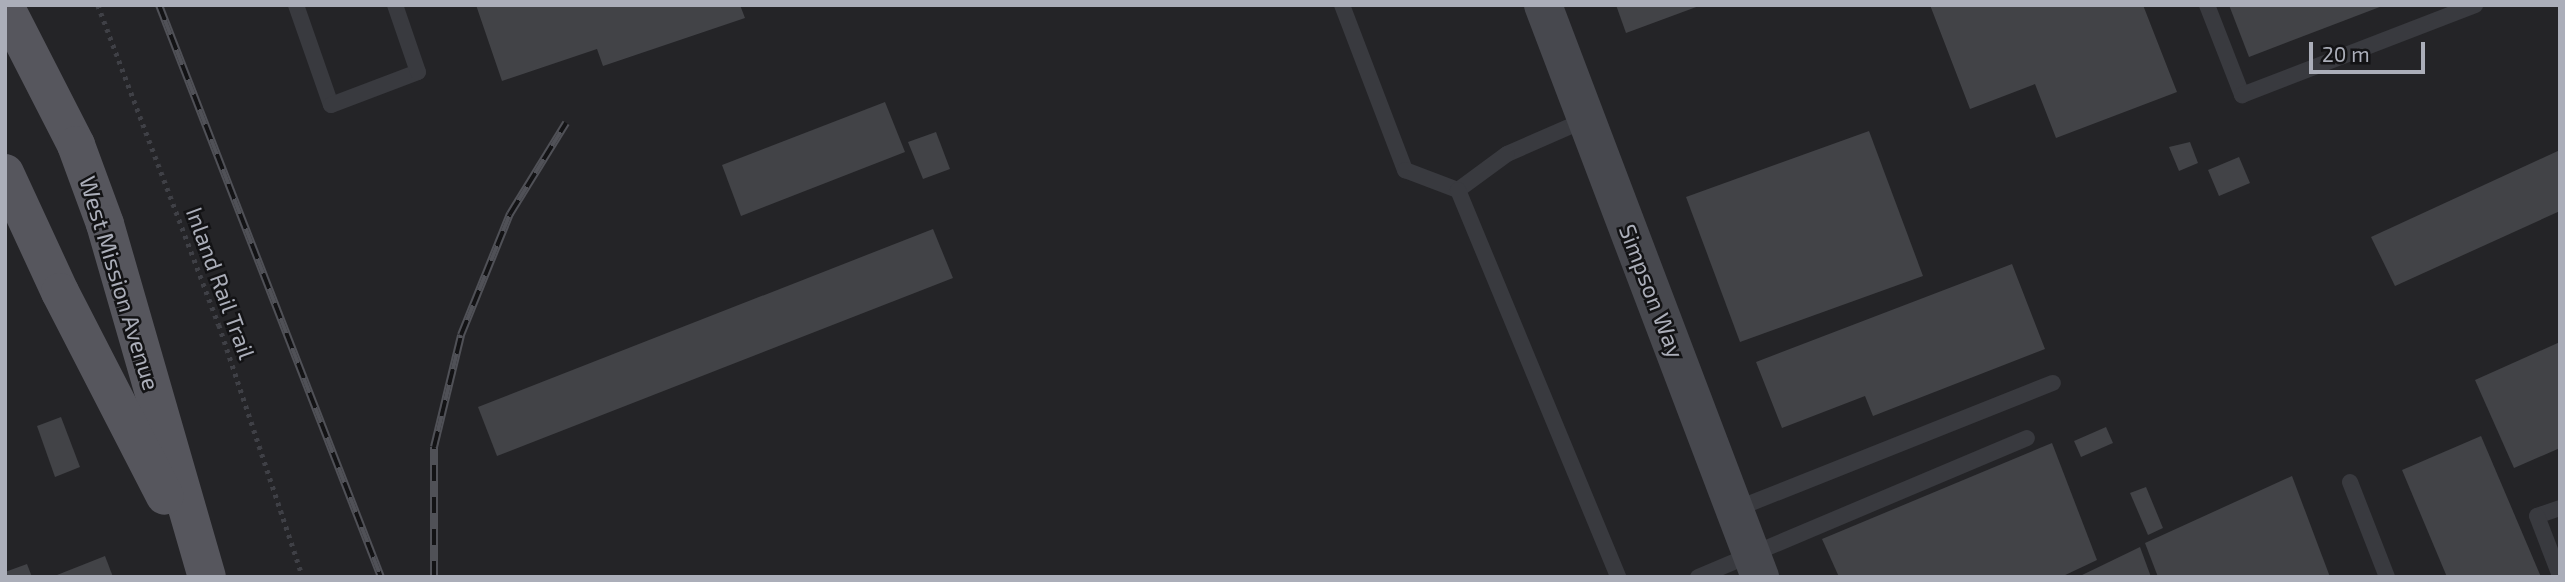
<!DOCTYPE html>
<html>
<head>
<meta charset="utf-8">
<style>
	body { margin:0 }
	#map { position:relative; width:2565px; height:582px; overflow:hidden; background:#18181a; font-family:"Exo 2",sans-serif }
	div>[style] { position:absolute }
	.built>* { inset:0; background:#242427 }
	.building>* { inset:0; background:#424347 }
	.path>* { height:4.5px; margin-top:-2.25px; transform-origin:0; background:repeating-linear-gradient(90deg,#3f4046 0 3.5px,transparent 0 8.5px) }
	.lane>* { height:16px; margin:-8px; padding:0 8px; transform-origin:8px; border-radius:8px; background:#393a3f }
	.secondary>* { height:38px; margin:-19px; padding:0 19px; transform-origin:19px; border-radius:19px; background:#47484e }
	.primary>* { height:38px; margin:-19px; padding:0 19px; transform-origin:19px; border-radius:19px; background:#56565d }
	.rail>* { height:8px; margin-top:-4px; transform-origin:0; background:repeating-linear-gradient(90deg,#131315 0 16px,#505157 0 32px); box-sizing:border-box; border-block:2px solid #505157 }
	span { translate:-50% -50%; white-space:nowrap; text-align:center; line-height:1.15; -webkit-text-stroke:5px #131315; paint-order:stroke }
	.street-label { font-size:23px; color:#abaeb9 }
	.frame { position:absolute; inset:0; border:7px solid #abaeb9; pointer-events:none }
	.scale { position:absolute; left:2309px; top:42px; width:116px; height:32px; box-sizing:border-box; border:4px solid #abaeb9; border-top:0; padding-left:9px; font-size:21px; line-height:24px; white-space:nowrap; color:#abaeb9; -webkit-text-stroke:5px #131315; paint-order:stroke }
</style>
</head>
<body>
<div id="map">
	<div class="built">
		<div style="clip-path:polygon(5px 5px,2560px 5px,2560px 577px,5px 577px)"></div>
	</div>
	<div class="building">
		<div style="clip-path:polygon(476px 5px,740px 5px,745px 18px,603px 66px,597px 49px,502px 81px)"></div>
		<div style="clip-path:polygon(1616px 5px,1699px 5px,1699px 6px,1626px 33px)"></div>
		<div style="clip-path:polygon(1930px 5px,2143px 5px,2177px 92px,2056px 138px,2035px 84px,1970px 109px)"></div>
		<div style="clip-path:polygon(2229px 5px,2385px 5px,2249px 57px)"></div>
		<div style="clip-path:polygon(885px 102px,905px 152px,741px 216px,722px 165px)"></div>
		<div style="clip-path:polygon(1869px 131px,1923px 276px,1740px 342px,1686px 197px)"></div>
		<div style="clip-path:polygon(936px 132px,950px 169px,923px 179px,908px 142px)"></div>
		<div style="clip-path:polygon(2190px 142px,2198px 163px,2179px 171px,2169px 147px)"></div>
		<div style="clip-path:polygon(2560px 150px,2560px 211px,2395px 286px,2371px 237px)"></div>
		<div style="clip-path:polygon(2239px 157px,2250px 183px,2219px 196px,2208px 170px)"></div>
		<div style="clip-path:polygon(933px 229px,953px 278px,497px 456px,478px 407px)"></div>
		<div style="clip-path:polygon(2012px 264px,2045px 349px,1873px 416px,1865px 396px,1782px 428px,1756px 362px)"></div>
		<div style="clip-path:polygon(2560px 342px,2560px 448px,2514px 468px,2475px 380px)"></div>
		<div style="clip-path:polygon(61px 417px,80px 467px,55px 477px,37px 426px)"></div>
		<div style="clip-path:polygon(2106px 427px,2113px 443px,2081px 457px,2074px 441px)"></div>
		<div style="clip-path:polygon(2481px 436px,2541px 577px,2447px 577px,2402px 470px)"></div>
		<div style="clip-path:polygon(2052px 443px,2097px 560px,2061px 577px,1839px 577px,1822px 539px)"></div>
		<div style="clip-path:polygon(2292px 476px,2330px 577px,2158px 577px,2145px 543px)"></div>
		<div style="clip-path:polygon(2146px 487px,2163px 528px,2148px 535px,2130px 493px)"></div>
		<div style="clip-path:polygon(2140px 547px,2151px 577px,2078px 577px)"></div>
		<div style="clip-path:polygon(105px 556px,113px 577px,52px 577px)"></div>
		<div style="clip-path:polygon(27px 564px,32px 577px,5px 577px,5px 572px)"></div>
	</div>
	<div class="path">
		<div style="left:98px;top:5px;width:342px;rotate:69.3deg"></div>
		<div style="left:219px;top:325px;width:266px;rotate:71.6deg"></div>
	</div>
	<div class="lane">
		<div style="left:296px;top:5px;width:106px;rotate:70.7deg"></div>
		<div style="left:331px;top:105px;width:93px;rotate:-20.8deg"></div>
		<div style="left:418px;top:72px;width:71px;rotate:-108.9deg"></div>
		<div style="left:1342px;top:5px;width:177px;rotate:69.1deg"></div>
		<div style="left:1405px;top:170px;width:57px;rotate:20.7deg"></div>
		<div style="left:2207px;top:5px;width:97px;rotate:68.7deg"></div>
		<div style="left:2242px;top:95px;width:250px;rotate:-21.1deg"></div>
		<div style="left:1587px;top:119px;width:87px;rotate:156.4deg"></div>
		<div style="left:1507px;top:154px;width:61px;rotate:143.7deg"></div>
		<div style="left:1458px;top:190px;width:419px;rotate:67.5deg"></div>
		<div style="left:2350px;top:482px;width:102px;rotate:68.7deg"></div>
		<div style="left:2560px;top:508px;width:24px;rotate:161deg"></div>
		<div style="left:2537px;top:516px;width:64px;rotate:69deg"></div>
		<div style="left:1736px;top:509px;width:341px;rotate:-21.7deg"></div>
		<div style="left:1698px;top:577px;width:357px;rotate:-22.9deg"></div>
	</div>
	<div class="secondary">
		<div style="left:1543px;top:5px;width:612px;rotate:69.22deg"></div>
	</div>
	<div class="primary">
		<div style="left:5px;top:6px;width:156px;rotate:62.9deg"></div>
		<div style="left:76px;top:145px;width:84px;rotate:69.8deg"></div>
		<div style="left:105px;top:224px;width:367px;rotate:73.9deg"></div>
		<div style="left:5px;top:173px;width:131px;rotate:65.2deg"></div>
		<div style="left:60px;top:292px;width:229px;rotate:62.8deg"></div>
	</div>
	<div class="rail">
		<div style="left:159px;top:5px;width:614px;rotate:68.79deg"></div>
		<div style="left:434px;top:577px;width:130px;rotate:-90deg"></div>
		<div style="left:434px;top:447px;width:115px;rotate:-76.4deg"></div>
		<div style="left:461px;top:335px;width:131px;rotate:-68deg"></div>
		<div style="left:510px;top:214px;width:107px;rotate:-58.4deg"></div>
	</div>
	<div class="street-label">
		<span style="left:120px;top:283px;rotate:73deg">West Mission Avenue</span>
		<span style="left:221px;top:283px;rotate:70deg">Inland Rail Trail</span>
		<span style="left:1652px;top:291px;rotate:69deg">Simpson Way</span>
	</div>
	<div class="frame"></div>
	<div class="scale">20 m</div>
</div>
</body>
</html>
